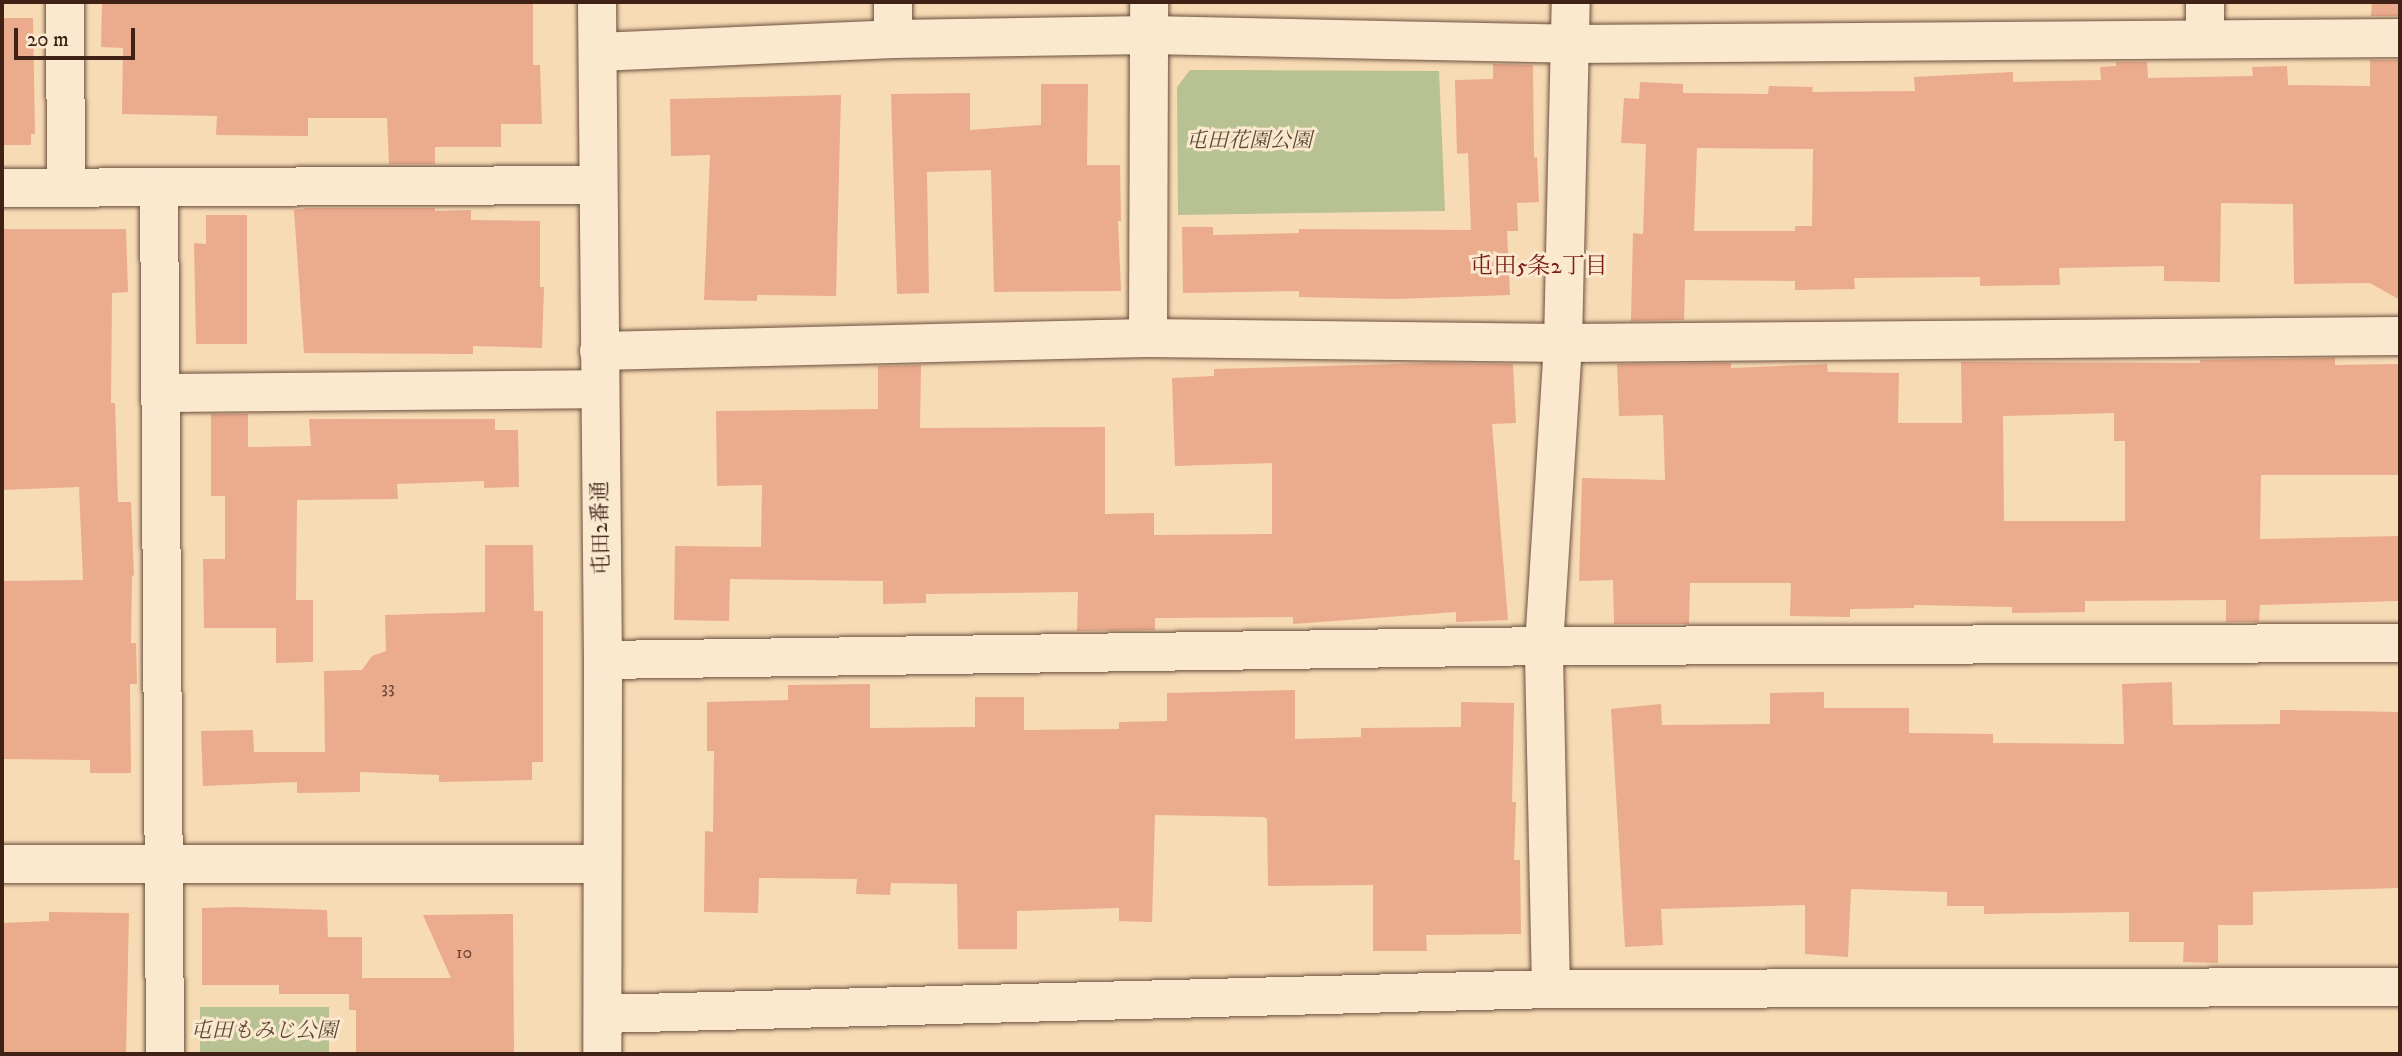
<!DOCTYPE html>
<html>
<head>
<meta charset="utf-8">
<style>
	body { margin:0 }
	#map { position:relative; width:2402px; height:1056px; overflow:hidden; background:#f7dbb5; font-family:"IM FELL DW Pica","Noto Serif JP",serif }
	div>[style] { position:absolute }
	.green>* { inset:0; background:#b8c191 }
	.building>* { inset:0; background:#ebab8d }
	.roads { filter:drop-shadow(0 0 2px #6d503e) drop-shadow(0 0 2px #6d503e) }
	.minor>* { height:38px; margin:-19px; padding:0 19px; transform-origin:19px; border-radius:19px; background:#fae8cf }
	span { translate:-50% -50%; white-space:nowrap; text-align:center; line-height:1.15; -webkit-text-stroke:6px #fae8cf; paint-order:stroke }
	.number-label { font-size:18px; color:#6a4434 }
	.number-label span { -webkit-text-stroke-width:0 }
	.park-label { font-size:21px; color:#5d4935; font-style:italic }
	.street-label { font-size:21px; color:#3f2116 }
	.neighbourhood-label { font-size:23px; color:#7a1f14 }
	.frame { position:absolute; inset:0; border:4px solid #3f2116; pointer-events:none }
	.scale { position:absolute; left:14px; top:28px; width:121px; height:32px; box-sizing:border-box; border:4px solid #3f2116; border-top:0; padding-left:9px; font-size:21px; line-height:24px; white-space:nowrap; color:#3f2116; -webkit-text-stroke:5px #fae8cf; paint-order:stroke }
</style>
</head>
<body>
<div id="map">
	<div class="green">
		<div style="clip-path:polygon(1190px 70px,1439px 71px,1445px 211px,1178px 215px,1177px 87px)"></div>
		<div style="clip-path:polygon(200px 1007px,329px 1007px,329px 1054px,200px 1054px)"></div>
	</div>
	<div class="building">
		<div style="clip-path:polygon(102px 2px,533px 2px,533px 65px,540px 65px,542px 124px,501px 124px,501px 147px,435px 147px,435px 164px,389px 164px,387px 118px,308px 118px,308px 136px,216px 135px,217px 116px,122px 114px,123px 48px,101px 47px)"></div>
		<div style="clip-path:polygon(2372px 2px,2400px 2px,2400px 16px,2371px 16px)"></div>
		<div style="clip-path:polygon(2px 18px,33px 18px,35px 134px,31px 134px,31px 145px,2px 145px)"></div>
		<div style="clip-path:polygon(evenodd,2370px 60px,2400px 60px,2400px 300px,2370px 283px,2294px 284px,2293px 204px,2221px 203px,2220px 282px,2164px 281px,2164px 266px,2059px 268px,2060px 285px,1980px 286px,1980px 277px,1854px 278px,1855px 289px,1795px 290px,1795px 281px,1685px 280px,1684px 320px,1631px 321px,1633px 233px,1643px 234px,1646px 144px,1621px 143px,1624px 98px,1639px 99px,1640px 82px,1683px 84px,1683px 93px,1768px 94px,1769px 86px,1813px 87px,1812px 92px,1915px 91px,1914px 77px,2013px 72px,2013px 82px,2101px 80px,2100px 67px,2116px 66px,2116px 62px,2147px 62px,2148px 78px,2253px 76px,2252px 67px,2287px 66px,2288px 85px,2370px 86px,2370px 60px,1697px 148px,1813px 149px,1812px 226px,1795px 226px,1795px 231px,1694px 231px,1697px 148px)"></div>
		<div style="clip-path:polygon(1493px 64px,1533px 65px,1534px 158px,1537px 157px,1539px 202px,1517px 203px,1518px 231px,1507px 231px,1510px 295px,1394px 299px,1299px 297px,1299px 291px,1183px 293px,1182px 227px,1213px 227px,1213px 235px,1299px 233px,1299px 229px,1471px 230px,1468px 153px,1457px 154px,1455px 80px,1493px 79px)"></div>
		<div style="clip-path:polygon(1041px 84px,1088px 84px,1087px 165px,1120px 165px,1121px 221px,1118px 221px,1121px 291px,994px 292px,991px 170px,927px 172px,929px 293px,897px 294px,891px 94px,970px 93px,970px 130px,1010px 127px,1041px 125px)"></div>
		<div style="clip-path:polygon(841px 95px,836px 296px,757px 295px,757px 301px,704px 300px,710px 155px,671px 156px,670px 99px)"></div>
		<div style="clip-path:polygon(307px 208px,435px 208px,435px 211px,471px 210px,471px 220px,540px 221px,540px 287px,544px 287px,542px 348px,473px 346px,473px 354px,304px 353px,294px 210px)"></div>
		<div style="clip-path:polygon(206px 215px,247px 215px,247px 344px,196px 344px,194px 243px,206px 244px)"></div>
		<div style="clip-path:polygon(2px 229px,126px 229px,128px 292px,112px 293px,111px 403px,115px 403px,118px 502px,131px 502px,134px 575px,132px 576px,131px 643px,136px 643px,137px 684px,130px 684px,131px 773px,90px 773px,90px 760px,2px 759px,2px 581px,83px 580px,79px 487px,2px 490px)"></div>
		<div style="clip-path:polygon(evenodd,2335px 358px,2335px 365px,2400px 364px,2400px 475px,2261px 475px,2260px 539px,2400px 536px,2400px 601px,2260px 605px,2259px 622px,2226px 622px,2226px 600px,2085px 601px,2085px 612px,2012px 613px,2012px 607px,1914px 605px,1914px 608px,1850px 609px,1850px 617px,1790px 616px,1791px 583px,1690px 583px,1689px 624px,1614px 624px,1613px 580px,1579px 581px,1582px 478px,1665px 480px,1663px 415px,1619px 416px,1617px 364px,1731px 363px,1731px 368px,1827px 364px,1828px 372px,1899px 373px,1898px 423px,1962px 423px,1961px 362px,2200px 363px,2200px 360px,2335px 358px,2114px 413px,2114px 441px,2125px 441px,2125px 521px,2004px 521px,2003px 416px,2114px 413px)"></div>
		<div style="clip-path:polygon(1429px 363px,1513px 364px,1516px 423px,1492px 424px,1508px 620px,1456px 622px,1456px 612px,1293px 624px,1293px 617px,1155px 618px,1155px 630px,1077px 631px,1078px 592px,926px 594px,926px 603px,883px 604px,883px 581px,730px 579px,729px 621px,674px 620px,675px 546px,761px 547px,762px 485px,717px 486px,716px 411px,878px 409px,878px 366px,921px 365px,920px 428px,1105px 427px,1105px 514px,1154px 513px,1154px 535px,1272px 534px,1272px 463px,1175px 466px,1172px 378px,1214px 376px,1214px 369px)"></div>
		<div style="clip-path:polygon(211px 414px,248px 414px,248px 447px,311px 446px,309px 419px,495px 419px,495px 430px,518px 430px,519px 487px,484px 488px,484px 481px,397px 484px,398px 499px,297px 500px,296px 600px,313px 600px,313px 662px,276px 663px,276px 628px,204px 628px,203px 559px,225px 559px,225px 496px,211px 496px)"></div>
		<div style="clip-path:polygon(485px 545px,533px 545px,534px 611px,543px 611px,543px 762px,532px 762px,532px 780px,439px 782px,439px 775px,360px 772px,360px 792px,297px 793px,297px 782px,203px 786px,201px 731px,253px 730px,254px 752px,325px 752px,324px 671px,362px 670px,372px 656px,386px 651px,385px 615px,485px 612px)"></div>
		<div style="clip-path:polygon(2172px 682px,2173px 725px,2280px 724px,2280px 710px,2400px 712px,2400px 888px,2253px 892px,2253px 925px,2218px 925px,2218px 963px,2183px 962px,2184px 942px,2129px 942px,2129px 912px,1984px 914px,1984px 906px,1947px 906px,1947px 892px,1851px 889px,1848px 957px,1805px 954px,1805px 905px,1661px 909px,1663px 945px,1625px 947px,1611px 709px,1661px 704px,1662px 725px,1770px 724px,1770px 693px,1824px 692px,1824px 708px,1909px 708px,1909px 733px,1993px 734px,1993px 743px,2124px 744px,2122px 684px)"></div>
		<div style="clip-path:polygon(870px 684px,870px 728px,975px 727px,975px 697px,1024px 697px,1024px 730px,1119px 729px,1119px 722px,1167px 721px,1167px 693px,1295px 690px,1295px 739px,1361px 737px,1361px 728px,1461px 727px,1461px 702px,1514px 703px,1512px 802px,1516px 802px,1514px 860px,1520px 860px,1521px 934px,1426px 935px,1427px 951px,1373px 951px,1373px 885px,1268px 886px,1267px 819px,1264px 817px,1155px 815px,1152px 922px,1119px 921px,1119px 908px,1017px 911px,1017px 949px,958px 949px,957px 884px,891px 883px,890px 895px,856px 894px,857px 879px,759px 878px,758px 913px,704px 912px,705px 831px,713px 832px,714px 751px,707px 751px,707px 702px,788px 700px,788px 685px)"></div>
		<div style="clip-path:polygon(237px 907px,327px 910px,328px 937px,362px 937px,362px 978px,451px 978px,423px 915px,513px 914px,514px 1054px,356px 1054px,356px 1010px,349px 1010px,349px 994px,279px 994px,279px 985px,202px 985px,202px 908px)"></div>
		<div style="clip-path:polygon(49px 912px,129px 913px,126px 1054px,2px 1054px,2px 923px,49px 921px)"></div>
	</div>
	<div class="roads">
		<div class="minor">
			<div style="left:65px;top:2px;width:185px;rotate:89.7deg"></div>
			<div style="left:597px;top:2px;width:658px;rotate:89.48deg"></div>
			<div style="left:603px;top:660px;width:394px;rotate:90.1deg"></div>
			<div style="left:893px;top:2px;width:37px;rotate:90deg"></div>
			<div style="left:2205px;top:2px;width:37px;rotate:90deg"></div>
			<div style="left:598px;top:52px;width:295px;rotate:-2.5deg"></div>
			<div style="left:893px;top:39px;width:256px;rotate:-0.9deg"></div>
			<div style="left:1149px;top:35px;width:422px;rotate:1.2deg"></div>
			<div style="left:1571px;top:44px;width:829px;rotate:-0.41deg"></div>
			<div style="left:2px;top:188px;width:596px;rotate:-0.29deg"></div>
			<div style="left:159px;top:188px;width:866px;rotate:89.6deg"></div>
			<div style="left:1148px;top:338px;width:336px;rotate:-89.8deg"></div>
			<div style="left:599px;top:351px;width:549px;rotate:-1.36deg"></div>
			<div style="left:1148px;top:338px;width:415px;rotate:0.7deg"></div>
			<div style="left:1563px;top:343px;width:837px;rotate:-0.48deg"></div>
			<div style="left:160px;top:393px;width:439px;rotate:-0.5deg"></div>
			<div style="left:603px;top:660px;width:941px;rotate:-0.85deg"></div>
			<div style="left:1544px;top:646px;width:856px;rotate:-0.2deg"></div>
			<div style="left:2px;top:864px;width:600px"></div>
			<div style="left:1551px;top:989px;width:343px;rotate:-91.2deg"></div>
			<div style="left:1544px;top:646px;width:304px;rotate:-86.4deg"></div>
			<div style="left:1563px;top:343px;width:341px;rotate:-88.7deg"></div>
			<div style="left:603px;top:1014px;width:948px;rotate:-1.51deg"></div>
			<div style="left:1551px;top:989px;width:849px;rotate:-0.13deg"></div>
		</div>
	</div>
	<div class="number-label">
		<span style="left:388px;top:688px">33</span>
		<span style="left:464px;top:953px">10</span>
	</div>
	<div class="park-label">
		<span style="left:1249px;top:141px">屯田花園公園</span>
		<span style="left:264px;top:1031px">屯田もみじ公園</span>
	</div>
	<div class="street-label">
		<span style="left:601px;top:528px;rotate:-91deg">屯田2番通</span>
	</div>
	<div class="neighbourhood-label">
		<span style="left:1539px;top:267px">屯田5条2丁目</span>
	</div>
	<div class="frame"></div>
	<div class="scale">20 m</div>
</div>
</body>
</html>
